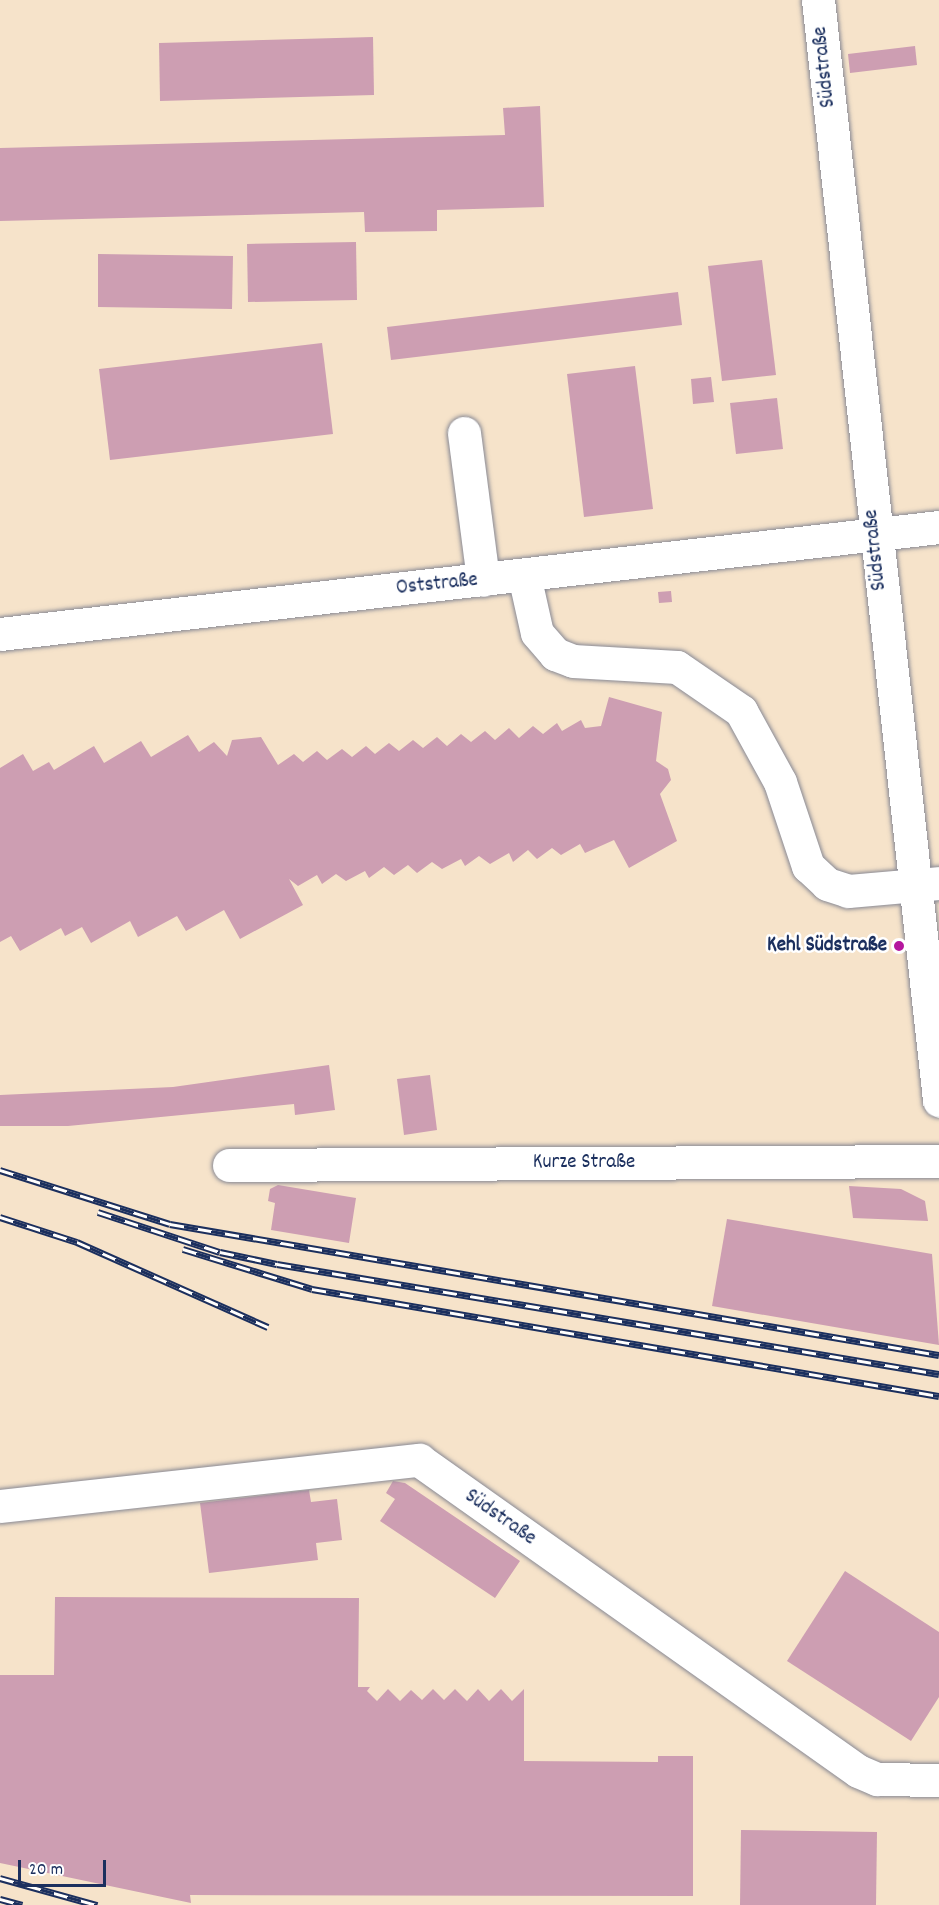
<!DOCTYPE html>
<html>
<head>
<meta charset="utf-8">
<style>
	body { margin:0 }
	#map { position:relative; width:939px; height:1905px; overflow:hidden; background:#f6e3ca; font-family:Dekko,sans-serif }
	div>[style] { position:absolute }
	.building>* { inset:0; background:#cd9eb2 }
	.roads { filter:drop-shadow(0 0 2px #888994) drop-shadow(0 0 2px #888994) }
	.minor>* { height:33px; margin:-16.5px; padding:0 16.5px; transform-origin:16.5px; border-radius:16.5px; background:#fff }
	.rail>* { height:7px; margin-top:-3.5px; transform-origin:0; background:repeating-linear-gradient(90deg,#fff 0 14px,#1b2f5e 0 28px); box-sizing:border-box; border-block:2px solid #1b2f5e }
	.dots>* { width:16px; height:16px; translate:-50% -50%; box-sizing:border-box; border:3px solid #fff; border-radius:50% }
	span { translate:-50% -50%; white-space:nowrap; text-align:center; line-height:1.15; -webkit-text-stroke:5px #fff; paint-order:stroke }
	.street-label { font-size:21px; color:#1b2f5e }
	.poi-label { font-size:21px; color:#1b2f5e; font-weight:700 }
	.right { translate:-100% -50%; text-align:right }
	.scale { position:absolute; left:18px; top:1860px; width:88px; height:27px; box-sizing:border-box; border:3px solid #1b2f5e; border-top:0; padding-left:8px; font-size:18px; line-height:21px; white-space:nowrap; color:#1b2f5e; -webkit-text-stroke:4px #fff; paint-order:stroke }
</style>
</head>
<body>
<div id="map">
	<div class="building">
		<div style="clip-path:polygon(373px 37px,374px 95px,160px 101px,159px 43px)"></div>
		<div style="clip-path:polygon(915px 46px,917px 65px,850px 73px,848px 54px)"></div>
		<div style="clip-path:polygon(540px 106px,544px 207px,437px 210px,437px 231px,365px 232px,364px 212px,0 221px,0 148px,505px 135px,503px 108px)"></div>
		<div style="clip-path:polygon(356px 242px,357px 300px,248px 302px,247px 244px)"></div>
		<div style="clip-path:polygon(98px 254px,233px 256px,232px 309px,98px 307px)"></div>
		<div style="clip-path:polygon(762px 260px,776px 375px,722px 381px,708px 266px)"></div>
		<div style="clip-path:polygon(678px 292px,682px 325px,391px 360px,387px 327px)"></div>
		<div style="clip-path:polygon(322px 343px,333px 434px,110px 460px,99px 369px)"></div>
		<div style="clip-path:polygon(635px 366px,653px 509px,584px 517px,567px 374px)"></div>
		<div style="clip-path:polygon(711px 377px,714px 402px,693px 404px,691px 379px)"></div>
		<div style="clip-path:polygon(777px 398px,783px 449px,736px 454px,730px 403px)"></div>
		<div style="clip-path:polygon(671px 591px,672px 602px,659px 603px,658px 592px)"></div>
		<div style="clip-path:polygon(609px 697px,662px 712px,656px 761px,668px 769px,671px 780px,660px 794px,677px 841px,629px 868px,614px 840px,585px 853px,580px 844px,561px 855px,552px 848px,537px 859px,528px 850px,513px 862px,509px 853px,490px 864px,479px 856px,465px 866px,461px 859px,442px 869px,432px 862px,417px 873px,408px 865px,394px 875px,384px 867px,369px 878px,365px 871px,346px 881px,336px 874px,322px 884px,317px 875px,298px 886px,289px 879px,303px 905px,240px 939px,224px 910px,186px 931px,177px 916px,138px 937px,130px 921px,91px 943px,82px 927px,65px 936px,61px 928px,20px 951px,11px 936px,0 942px,0 768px,23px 754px,33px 771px,49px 762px,54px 770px,94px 746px,104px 763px,141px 741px,151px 757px,188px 735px,199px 752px,214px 742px,227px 756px,232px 740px,261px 737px,278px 765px,294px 754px,303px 762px,317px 751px,327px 760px,342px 749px,352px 757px,366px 746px,375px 754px,389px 743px,399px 751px,413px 740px,423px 748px,437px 737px,447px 746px,461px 734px,471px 742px,485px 731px,495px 740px,509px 728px,519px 738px,533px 726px,543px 734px,557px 723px,562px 731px,581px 720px,585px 728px,601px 726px)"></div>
		<div style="clip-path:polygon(329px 1065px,335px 1110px,295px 1115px,294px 1104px,68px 1126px,0 1126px,0 1095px,173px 1087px)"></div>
		<div style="clip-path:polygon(430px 1075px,437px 1130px,404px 1135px,397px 1079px)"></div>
		<div style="clip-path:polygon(278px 1185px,356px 1198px,349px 1243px,271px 1230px,275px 1203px,268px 1201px,270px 1189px)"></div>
		<div style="clip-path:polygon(849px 1186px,901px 1189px,925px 1201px,928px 1221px,853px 1218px)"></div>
		<div style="clip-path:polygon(727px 1219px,932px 1254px,939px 1345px,712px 1306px)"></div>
		<div style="clip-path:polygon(393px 1481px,405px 1483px,520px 1561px,495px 1598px,380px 1521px,395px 1499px,386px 1493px)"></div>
		<div style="clip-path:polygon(309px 1490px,311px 1502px,337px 1499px,342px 1540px,316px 1543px,318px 1560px,209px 1573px,200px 1503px)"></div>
		<div style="clip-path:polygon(845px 1571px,939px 1632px,939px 1697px,911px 1741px,787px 1661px)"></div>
		<div style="clip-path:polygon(55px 1597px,359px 1598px,358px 1687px,370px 1687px,367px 1691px,377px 1701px,388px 1689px,400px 1701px,411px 1690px,422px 1700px,433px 1689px,444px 1700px,455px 1689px,467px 1701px,478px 1689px,489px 1701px,501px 1689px,512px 1701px,524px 1689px,524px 1761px,658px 1762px,658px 1756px,693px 1756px,693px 1896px,190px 1895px,191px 1903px,0 1863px,0 1675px,54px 1675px)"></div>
		<div style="clip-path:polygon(741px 1830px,877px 1832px,876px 1905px,740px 1905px)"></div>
	</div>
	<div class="roads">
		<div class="minor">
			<div style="left:818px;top:0;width:1107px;rotate:83.72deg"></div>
			<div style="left:464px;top:433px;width:148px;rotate:82.6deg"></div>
			<div style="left:524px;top:575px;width:59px;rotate:77.4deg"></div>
			<div style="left:537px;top:633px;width:28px;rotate:49deg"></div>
			<div style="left:555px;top:654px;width:19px;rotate:21deg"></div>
			<div style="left:573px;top:661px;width:104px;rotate:3.3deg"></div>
			<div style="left:677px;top:667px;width:78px;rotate:34.5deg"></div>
			<div style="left:741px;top:711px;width:81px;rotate:61.2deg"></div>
			<div style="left:780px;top:782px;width:89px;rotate:71.6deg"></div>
			<div style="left:808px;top:866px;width:26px;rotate:43deg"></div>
			<div style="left:827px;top:884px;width:22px;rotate:18deg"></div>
			<div style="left:848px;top:891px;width:91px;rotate:-5deg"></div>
			<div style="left:0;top:634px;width:945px;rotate:-6.5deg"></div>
			<div style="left:229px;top:1165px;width:710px;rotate:-0.32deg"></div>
			<div style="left:0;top:1506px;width:422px;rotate:-6.3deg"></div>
			<div style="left:419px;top:1460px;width:538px;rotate:35.31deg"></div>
			<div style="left:858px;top:1771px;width:21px;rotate:23deg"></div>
			<div style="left:877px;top:1779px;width:62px;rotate:0.9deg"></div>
		</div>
	</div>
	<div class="rail">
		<div style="left:0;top:1170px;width:178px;rotate:17.6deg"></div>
		<div style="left:170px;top:1224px;width:780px;rotate:9.67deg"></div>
		<div style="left:98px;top:1212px;width:128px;rotate:18.2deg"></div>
		<div style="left:220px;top:1252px;width:58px;rotate:11.9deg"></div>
		<div style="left:277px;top:1264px;width:671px;rotate:9.43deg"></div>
		<div style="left:0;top:1217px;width:81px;rotate:18deg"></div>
		<div style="left:77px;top:1242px;width:209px;rotate:24deg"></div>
		<div style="left:183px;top:1249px;width:135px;rotate:17.2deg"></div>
		<div style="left:312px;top:1289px;width:636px;rotate:9.68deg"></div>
		<div style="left:0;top:1878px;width:101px;rotate:15.6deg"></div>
		<div style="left:0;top:1899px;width:23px;rotate:15deg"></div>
	</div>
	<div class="dots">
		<div style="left:899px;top:946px;background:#b5179e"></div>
	</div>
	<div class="street-label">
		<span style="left:825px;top:67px;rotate:-96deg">Südstraße</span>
		<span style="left:876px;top:550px;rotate:-96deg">Südstraße</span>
		<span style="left:437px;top:585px;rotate:-6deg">Oststraße</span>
		<span style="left:584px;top:1163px">Kurze Straße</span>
		<span style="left:500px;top:1518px;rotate:35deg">Südstraße</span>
	</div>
	<div class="poi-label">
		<span class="right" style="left:887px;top:946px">Kehl Südstraße</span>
	</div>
	<div class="scale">20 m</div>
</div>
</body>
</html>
